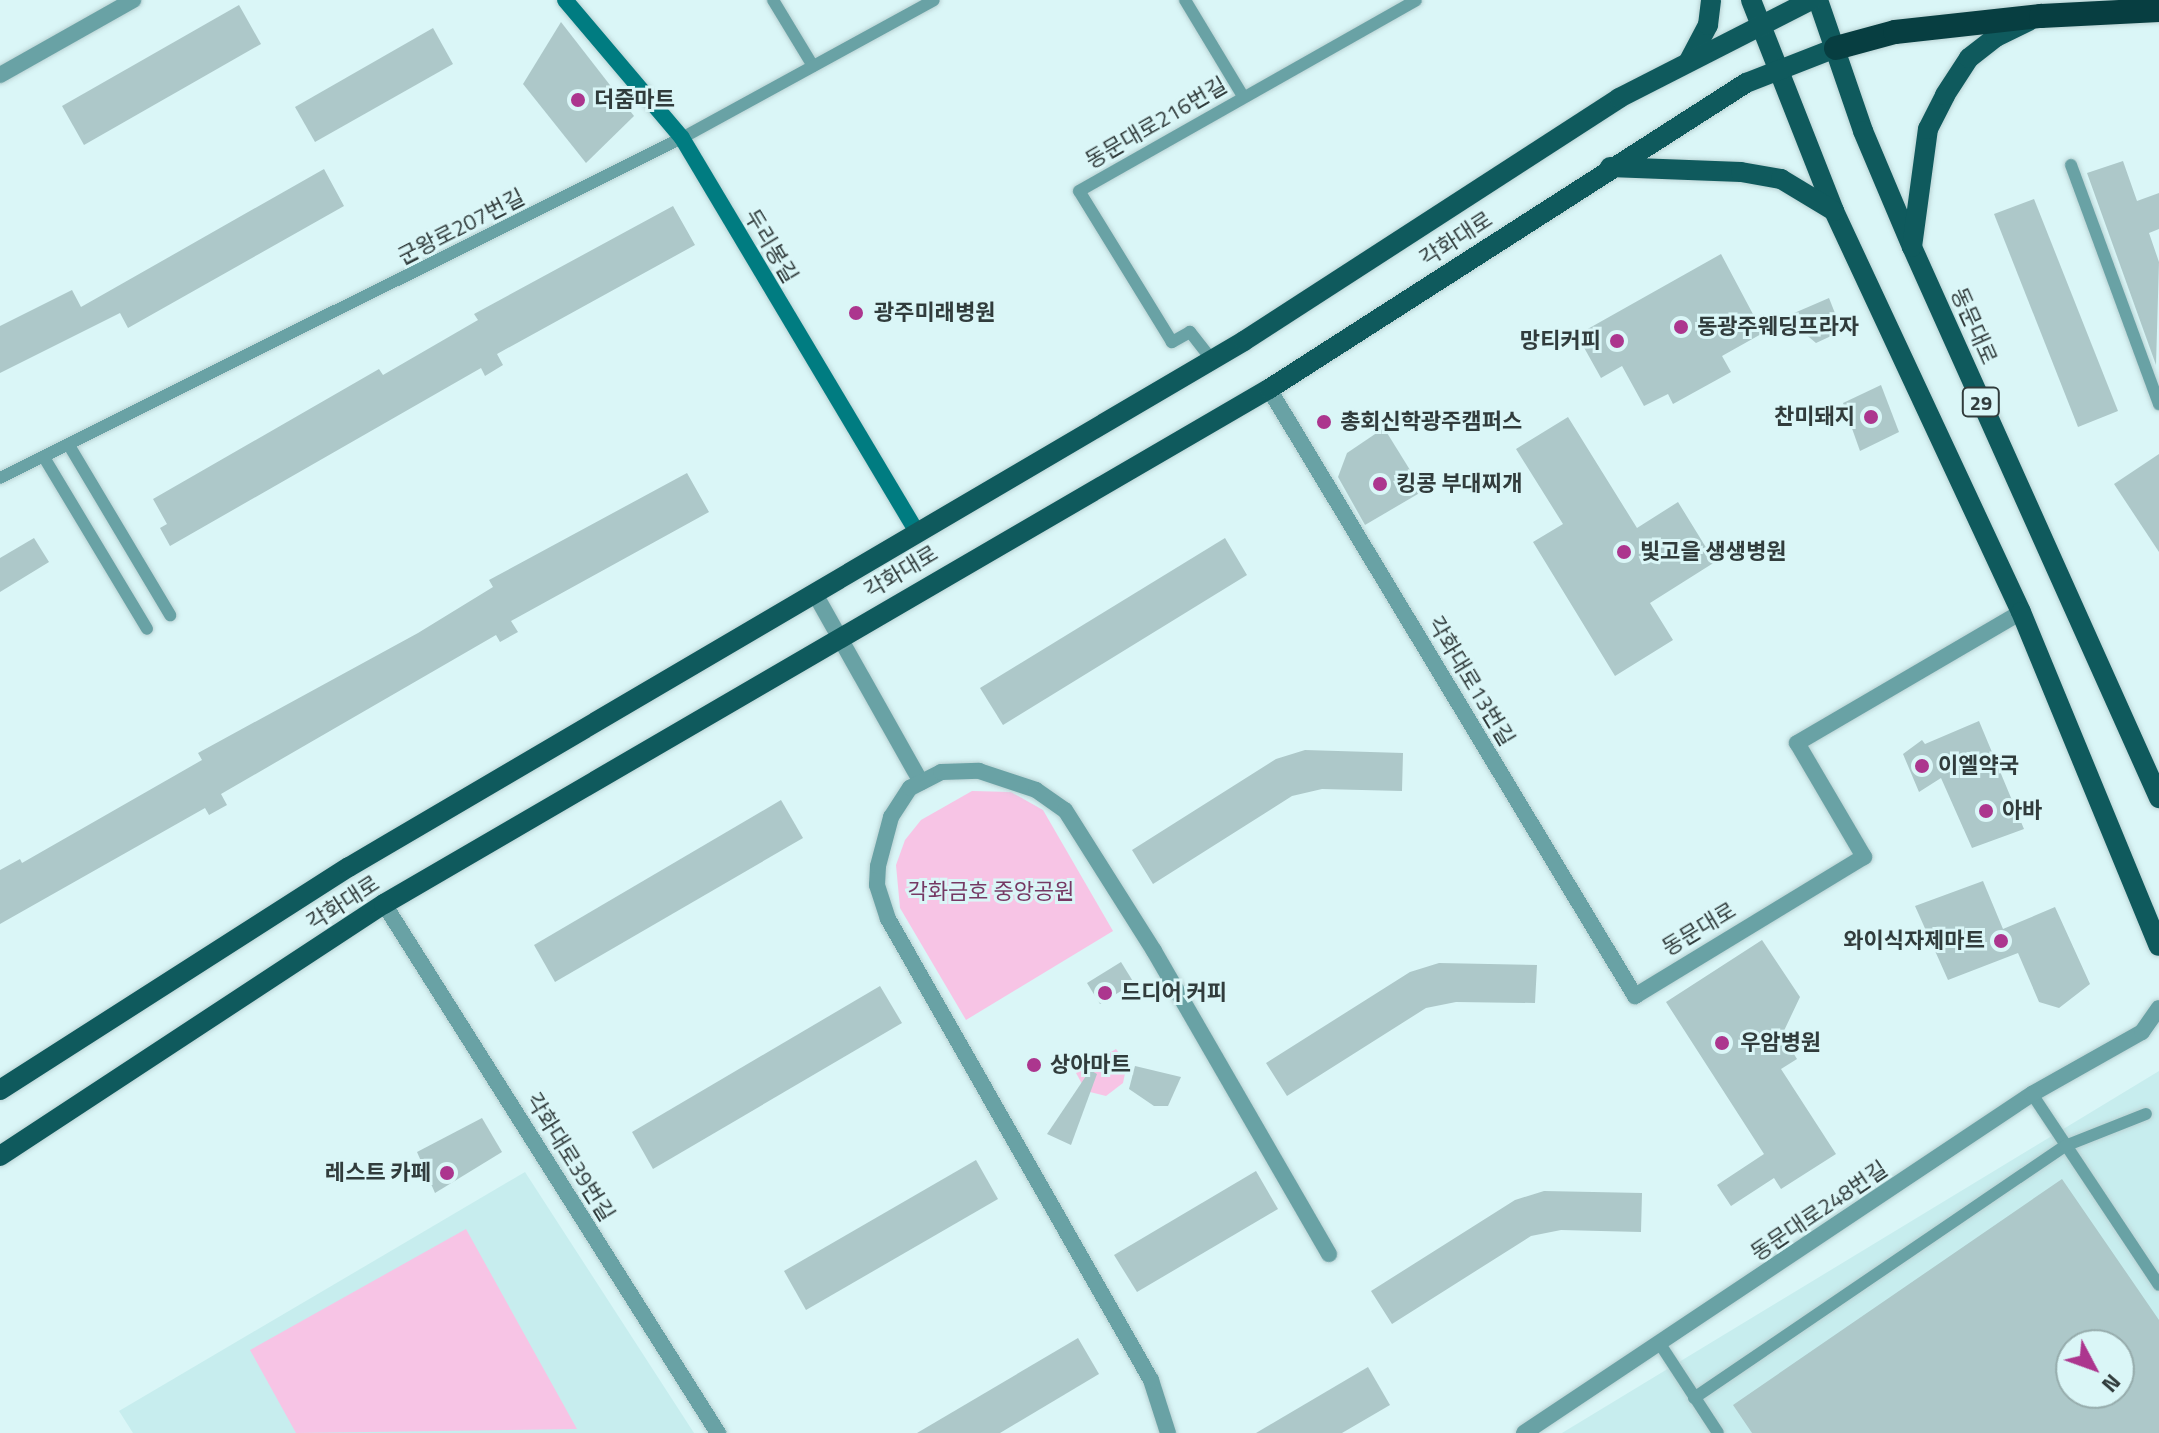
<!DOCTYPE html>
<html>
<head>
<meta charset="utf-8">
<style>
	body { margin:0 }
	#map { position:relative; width:2159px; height:1433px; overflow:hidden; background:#daf6f7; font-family:"Titillium Web","Noto Sans KR",sans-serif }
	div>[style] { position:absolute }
	.built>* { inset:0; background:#c7edee }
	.green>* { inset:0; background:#f7c4e5 }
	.building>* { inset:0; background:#adc8c9 }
	.roads { filter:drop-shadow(0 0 2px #b8d1d2) drop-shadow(0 0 2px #b8d1d2) }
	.lane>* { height:12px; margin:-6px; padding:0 6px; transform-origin:6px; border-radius:6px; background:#69a2a5 }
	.street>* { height:16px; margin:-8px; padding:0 8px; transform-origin:8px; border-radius:8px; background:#69a2a5 }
	.secondary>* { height:16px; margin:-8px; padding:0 8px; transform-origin:8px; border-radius:8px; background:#007c81 }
	.primary>* { height:20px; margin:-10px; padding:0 10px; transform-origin:10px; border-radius:10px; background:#0f5a5d }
	.highway>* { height:24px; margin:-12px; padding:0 12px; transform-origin:12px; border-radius:12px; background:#073e41 }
	.dots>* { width:22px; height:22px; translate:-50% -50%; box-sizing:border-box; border:4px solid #daf6f7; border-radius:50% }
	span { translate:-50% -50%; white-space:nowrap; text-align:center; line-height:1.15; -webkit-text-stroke:6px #daf6f7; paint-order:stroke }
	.shield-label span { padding:2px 6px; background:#daf6f7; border:2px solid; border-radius:6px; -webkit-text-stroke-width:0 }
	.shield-label { font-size:20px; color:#313c3c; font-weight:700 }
	.poi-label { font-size:22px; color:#313c3c; font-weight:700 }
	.left { translate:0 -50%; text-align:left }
	.right { translate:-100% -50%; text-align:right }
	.street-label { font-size:22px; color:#313c3c }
	.park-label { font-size:22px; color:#763964 }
	.north { position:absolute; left:2055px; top:1329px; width:80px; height:80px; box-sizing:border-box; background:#daf6f7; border:2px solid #96acac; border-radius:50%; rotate:131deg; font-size:22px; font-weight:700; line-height:32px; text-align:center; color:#313c3c }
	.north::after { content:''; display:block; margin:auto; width:28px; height:36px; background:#ac368e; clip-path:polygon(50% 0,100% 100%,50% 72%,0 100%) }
</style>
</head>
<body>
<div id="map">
	<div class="built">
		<div style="clip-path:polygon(evenodd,2159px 1071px,2159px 1433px,1562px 1433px,2159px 1071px,2071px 1345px,2119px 1345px,2119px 1393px,2071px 1393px,2071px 1345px)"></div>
		<div style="clip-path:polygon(525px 1172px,694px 1433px,133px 1433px,119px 1411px)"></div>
	</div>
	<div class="green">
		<div style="clip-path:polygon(972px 791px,1011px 792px,1043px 810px,1113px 931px,966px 1020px,900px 908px,896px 865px,905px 840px,921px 820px)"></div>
		<div style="clip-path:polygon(1116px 1049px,1127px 1064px,1123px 1083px,1106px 1096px,1086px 1091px,1076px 1073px)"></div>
		<div style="clip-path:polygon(466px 1229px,577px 1429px,296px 1433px,250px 1350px)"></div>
	</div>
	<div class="building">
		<div style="clip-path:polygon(239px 5px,261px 44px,84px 145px,62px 106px)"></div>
		<div style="clip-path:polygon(561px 22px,634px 116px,586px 163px,523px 84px)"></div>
		<div style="clip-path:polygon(433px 28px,453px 64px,315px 142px,295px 107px)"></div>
		<div style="clip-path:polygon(2123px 161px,2137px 201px,2159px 193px,2159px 229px,2149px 233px,2159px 262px,2156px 365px,2087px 173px)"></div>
		<div style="clip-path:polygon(324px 169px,344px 206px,128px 328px,120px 313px,0 373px,0 326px,72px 290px,81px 307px)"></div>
		<div style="clip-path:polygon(2034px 199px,2118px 411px,2078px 427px,1994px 214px)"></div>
		<div style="clip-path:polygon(673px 206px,695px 245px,497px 354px,503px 365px,485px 376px,481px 368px,170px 546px,160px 528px,167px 524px,153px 499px,379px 369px,383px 375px,478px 320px,474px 314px)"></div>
		<div style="clip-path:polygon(1721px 254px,1763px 333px,1722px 356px,1731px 372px,1673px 404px,1668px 394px,1644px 406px,1622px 366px,1601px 378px,1577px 335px)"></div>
		<div style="clip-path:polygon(1829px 298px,1842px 331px,1816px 343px,1785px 317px)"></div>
		<div style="clip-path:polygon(1881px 385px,1899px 432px,1860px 451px,1843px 403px)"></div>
		<div style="clip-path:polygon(1568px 417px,1637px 528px,1678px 502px,1715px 562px,1650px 603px,1673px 640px,1615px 676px,1533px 542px,1563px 524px,1516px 449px)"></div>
		<div style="clip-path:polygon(1384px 428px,1423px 491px,1365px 525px,1338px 477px,1347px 453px)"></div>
		<div style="clip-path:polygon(2159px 454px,2159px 552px,2114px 484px)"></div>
		<div style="clip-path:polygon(687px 473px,709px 512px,511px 621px,518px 632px,500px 642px,496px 635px,221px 794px,227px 805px,209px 815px,205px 808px,0 924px,0 870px,20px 859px,22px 863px,202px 760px,198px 753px,418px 633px,493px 587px,489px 580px)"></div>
		<div style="clip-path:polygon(34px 538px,49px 562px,0 592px,0 558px)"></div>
		<div style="clip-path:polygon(1225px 538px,1247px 575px,1003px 725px,980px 688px)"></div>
		<div style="clip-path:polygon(1979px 721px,2024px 829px,1972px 848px,1941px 778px,1919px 792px,1903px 754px,1922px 740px,1925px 744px)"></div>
		<div style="clip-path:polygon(1305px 750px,1403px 753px,1402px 791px,1322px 789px,1292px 796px,1153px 884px,1132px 850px,1276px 759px)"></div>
		<div style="clip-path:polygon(781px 800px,803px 838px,555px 982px,534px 945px)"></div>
		<div style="clip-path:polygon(1983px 881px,2003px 929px,2055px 907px,2090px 984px,2059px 1008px,2039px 1002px,2018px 953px,1948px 980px,1915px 906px)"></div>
		<div style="clip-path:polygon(1762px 940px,1800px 997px,1782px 1035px,1797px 1059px,1781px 1069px,1836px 1154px,1781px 1189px,1774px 1178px,1731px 1206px,1717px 1185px,1764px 1154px,1666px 1002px)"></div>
		<div style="clip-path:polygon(1121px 962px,1134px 983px,1100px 1004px,1087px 983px)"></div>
		<div style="clip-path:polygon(1439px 963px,1537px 965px,1535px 1003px,1456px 1002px,1426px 1008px,1287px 1096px,1266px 1063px,1410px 972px)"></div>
		<div style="clip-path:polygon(880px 986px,902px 1023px,653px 1169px,632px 1132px)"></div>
		<div style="clip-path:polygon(1135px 1066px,1181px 1077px,1168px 1106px,1154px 1106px,1129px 1089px)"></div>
		<div style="clip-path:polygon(1090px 1070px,1097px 1074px,1071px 1145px,1047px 1134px)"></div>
		<div style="clip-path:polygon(482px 1118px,502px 1152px,435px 1193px,417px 1152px)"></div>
		<div style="clip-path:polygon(976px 1160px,998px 1199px,806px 1310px,784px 1271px)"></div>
		<div style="clip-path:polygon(1256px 1171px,1278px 1209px,1137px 1292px,1114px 1255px)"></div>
		<div style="clip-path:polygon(evenodd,2062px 1179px,2159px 1320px,2159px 1433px,1752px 1433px,1733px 1405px,2062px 1179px,2071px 1345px,2119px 1345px,2119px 1393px,2071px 1393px,2071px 1345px)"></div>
		<div style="clip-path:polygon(1544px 1191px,1642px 1193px,1641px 1232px,1561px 1230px,1531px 1236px,1392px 1324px,1371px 1291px,1515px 1200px)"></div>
		<div style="clip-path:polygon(1078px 1338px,1099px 1374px,1000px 1433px,917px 1433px)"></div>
		<div style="clip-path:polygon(1368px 1367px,1390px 1405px,1342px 1433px,1256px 1433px)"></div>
	</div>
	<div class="roads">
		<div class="lane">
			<div style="left:773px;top:0;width:77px;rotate:58.8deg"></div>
			<div style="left:1185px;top:0;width:112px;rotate:58.9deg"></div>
			<div style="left:2071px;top:165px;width:255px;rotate:69.8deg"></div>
			<div style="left:1212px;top:360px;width:36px;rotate:-128deg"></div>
			<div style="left:1190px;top:332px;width:21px;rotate:151deg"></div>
			<div style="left:1172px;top:342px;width:177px;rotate:-121.6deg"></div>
			<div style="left:1079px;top:191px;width:387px;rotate:-29.5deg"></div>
			<div style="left:70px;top:447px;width:196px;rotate:59.2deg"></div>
			<div style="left:45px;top:459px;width:198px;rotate:59deg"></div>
			<div style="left:0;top:478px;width:762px;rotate:-26.5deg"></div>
			<div style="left:682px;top:138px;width:287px;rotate:-28.7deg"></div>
			<div style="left:2032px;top:1094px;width:229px;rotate:56.4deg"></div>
			<div style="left:1660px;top:1344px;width:106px;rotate:56.9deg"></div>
			<div style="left:1694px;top:1398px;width:448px;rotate:-34.2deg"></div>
			<div style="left:2065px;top:1146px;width:87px;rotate:-21.6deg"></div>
		</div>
		<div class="street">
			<div style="left:0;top:75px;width:153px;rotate:-29.4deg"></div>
			<div style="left:1269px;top:389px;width:709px;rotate:58.91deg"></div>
			<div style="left:1635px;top:996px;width:268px;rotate:-31.3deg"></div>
			<div style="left:1864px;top:857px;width:132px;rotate:-120.4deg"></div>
			<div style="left:1797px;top:743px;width:259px;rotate:-30.3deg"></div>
			<div style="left:815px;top:594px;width:216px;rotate:60.6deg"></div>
			<div style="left:384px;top:904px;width:626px;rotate:57.73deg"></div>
			<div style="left:1168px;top:1433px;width:56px;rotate:-107.8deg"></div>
			<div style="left:1151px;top:1380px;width:531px;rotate:-119.7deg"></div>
			<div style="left:888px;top:919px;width:36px;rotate:-108deg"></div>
			<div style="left:877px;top:885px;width:19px;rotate:-87deg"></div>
			<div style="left:878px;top:866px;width:51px;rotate:-75.1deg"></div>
			<div style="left:891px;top:817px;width:35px;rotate:-57deg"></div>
			<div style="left:910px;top:788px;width:35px;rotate:-27deg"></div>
			<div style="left:941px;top:772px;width:38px;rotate:-2deg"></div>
			<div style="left:979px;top:771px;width:60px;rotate:18.4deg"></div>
			<div style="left:1036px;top:790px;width:35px;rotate:35deg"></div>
			<div style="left:1065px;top:810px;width:167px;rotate:57.7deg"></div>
			<div style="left:1154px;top:951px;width:350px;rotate:60deg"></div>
			<div style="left:1524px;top:1433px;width:611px;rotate:-33.72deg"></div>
			<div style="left:2032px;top:1094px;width:126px;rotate:-29.4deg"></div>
			<div style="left:2142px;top:1032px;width:29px;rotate:-55deg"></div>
		</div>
		<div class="secondary">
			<div style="left:565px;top:0;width:181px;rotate:49.7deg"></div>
			<div style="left:682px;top:138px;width:457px;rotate:59.2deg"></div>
		</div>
		<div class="primary">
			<div style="left:1751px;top:0;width:227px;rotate:68.5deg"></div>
			<div style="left:1834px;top:211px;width:442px;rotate:65deg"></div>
			<div style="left:2021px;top:612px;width:361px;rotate:67.6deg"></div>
			<div style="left:1818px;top:0;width:139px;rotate:71deg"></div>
			<div style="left:1863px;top:131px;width:126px;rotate:67.1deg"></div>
			<div style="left:1912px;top:247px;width:604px;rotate:65.85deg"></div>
			<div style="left:1689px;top:61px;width:41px;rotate:-62.2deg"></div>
			<div style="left:1708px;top:25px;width:25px;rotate:-83deg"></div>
			<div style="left:1610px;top:167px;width:131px;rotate:2.2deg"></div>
			<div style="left:1741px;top:172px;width:41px;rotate:9.9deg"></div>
			<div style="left:1781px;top:179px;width:62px;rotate:31.1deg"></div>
			<div style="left:1912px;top:247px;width:119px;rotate:-82.3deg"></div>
			<div style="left:1928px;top:129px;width:38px;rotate:-63deg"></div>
			<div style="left:1945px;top:95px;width:44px;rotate:-57deg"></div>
			<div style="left:1969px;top:58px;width:34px;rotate:-38deg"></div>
			<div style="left:1996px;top:37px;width:37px;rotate:-26deg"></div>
			<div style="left:0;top:1090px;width:414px;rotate:-32.6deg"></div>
			<div style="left:349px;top:867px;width:1038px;rotate:-30.44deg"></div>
			<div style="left:1244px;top:341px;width:447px;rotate:-32.9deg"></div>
			<div style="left:1619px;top:98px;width:216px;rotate:-27deg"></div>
			<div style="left:0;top:1156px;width:459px;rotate:-33.3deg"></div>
			<div style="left:384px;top:904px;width:1024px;rotate:-30.2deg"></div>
			<div style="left:1269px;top:389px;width:567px;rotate:-32.68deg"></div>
			<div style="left:1746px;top:83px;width:97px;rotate:-21.3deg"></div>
		</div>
		<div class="highway">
			<div style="left:1836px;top:48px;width:61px;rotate:-15.2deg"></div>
			<div style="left:1895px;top:32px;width:147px;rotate:-6.3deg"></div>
			<div style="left:2041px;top:16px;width:118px;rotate:-2.9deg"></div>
		</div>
	</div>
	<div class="dots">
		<div style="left:578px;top:100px;background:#ac368e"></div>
		<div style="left:856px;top:313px;background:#ac368e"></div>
		<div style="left:1681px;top:327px;background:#ac368e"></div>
		<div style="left:1617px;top:341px;background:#ac368e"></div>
		<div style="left:1871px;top:417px;background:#ac368e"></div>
		<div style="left:1324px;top:422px;background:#ac368e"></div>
		<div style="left:1380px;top:484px;background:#ac368e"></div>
		<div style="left:1624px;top:552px;background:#ac368e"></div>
		<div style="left:1922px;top:766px;background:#ac368e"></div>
		<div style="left:1986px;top:811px;background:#ac368e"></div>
		<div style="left:2001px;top:941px;background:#ac368e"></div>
		<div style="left:1105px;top:993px;background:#ac368e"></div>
		<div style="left:1722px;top:1043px;background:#ac368e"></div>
		<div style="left:1034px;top:1065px;background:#ac368e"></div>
		<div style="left:447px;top:1173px;background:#ac368e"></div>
	</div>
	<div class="shield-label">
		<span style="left:1981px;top:402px">29</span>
	</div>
	<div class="poi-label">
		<span class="left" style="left:594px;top:100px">더줌마트</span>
		<span class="left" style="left:874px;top:313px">광주미래병원</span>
		<span class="left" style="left:1697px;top:327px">동광주웨딩프라자</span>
		<span class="right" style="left:1601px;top:341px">망티커피</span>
		<span class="right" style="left:1855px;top:417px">찬미돼지</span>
		<span class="left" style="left:1340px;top:422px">총회신학광주캠퍼스</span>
		<span class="left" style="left:1396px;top:484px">킹콩 부대찌개</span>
		<span class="left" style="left:1640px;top:552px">빛고을 생생병원</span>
		<span class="left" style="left:1938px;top:766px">이엘약국</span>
		<span class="left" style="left:2002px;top:811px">아바</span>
		<span class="right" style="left:1985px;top:941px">와이식자제마트</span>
		<span class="left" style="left:1121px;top:993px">드디어 커피</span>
		<span class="left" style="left:1740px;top:1043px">우암병원</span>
		<span class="left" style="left:1050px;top:1065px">상아마트</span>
		<span class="right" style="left:431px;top:1173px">레스트 카페</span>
	</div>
	<div class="street-label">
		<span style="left:1156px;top:123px;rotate:-30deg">동문대로216번길</span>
		<span style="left:461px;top:227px;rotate:-27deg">군왕로207번길</span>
		<span style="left:1456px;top:239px;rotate:-33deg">각화대로</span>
		<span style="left:771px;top:246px;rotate:59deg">두리봉길</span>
		<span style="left:1974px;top:326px;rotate:66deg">동문대로</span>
		<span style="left:901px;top:572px;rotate:-31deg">각화대로</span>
		<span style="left:1471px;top:681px;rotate:59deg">각화대로13번길</span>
		<span style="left:343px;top:903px;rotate:-33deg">각화대로</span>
		<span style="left:1699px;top:929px;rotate:-31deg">동문대로</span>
		<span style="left:570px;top:1157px;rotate:58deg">각화대로39번길</span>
		<span style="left:1819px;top:1211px;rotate:-34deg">동문대로248번길</span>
	</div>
	<div class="park-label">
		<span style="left:991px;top:892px">각화금호 중앙공원</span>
	</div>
	<div class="north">N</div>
</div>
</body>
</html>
